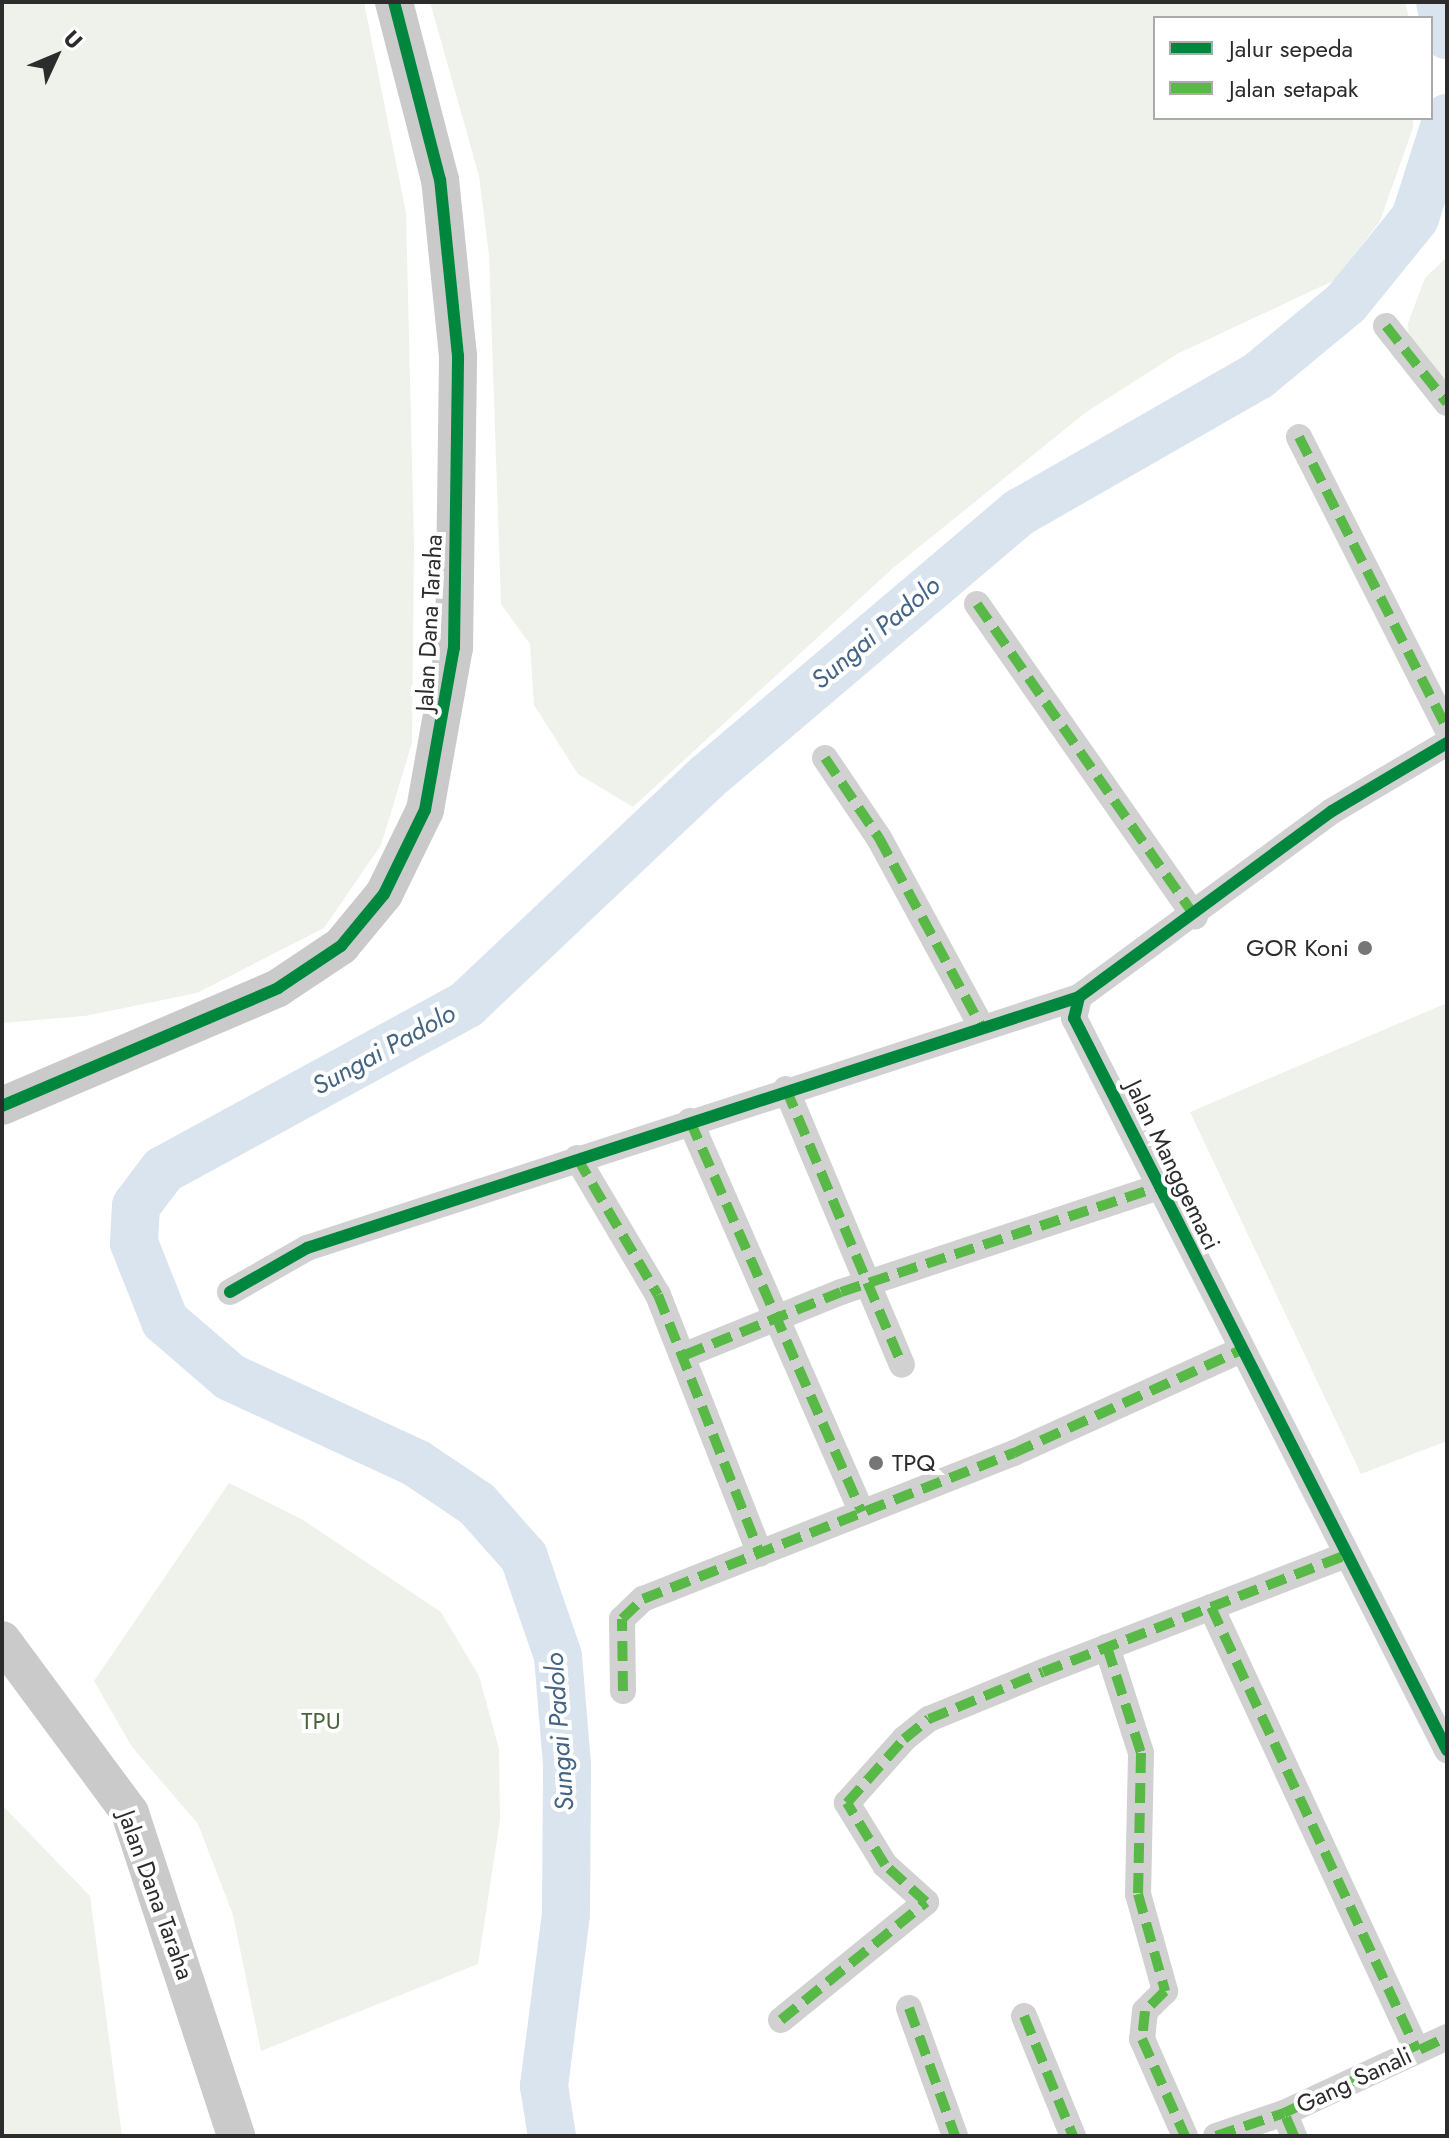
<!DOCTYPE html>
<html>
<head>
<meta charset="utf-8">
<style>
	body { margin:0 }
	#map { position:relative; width:1449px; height:2138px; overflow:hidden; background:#fff; font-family:Jost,sans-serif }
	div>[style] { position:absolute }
	.green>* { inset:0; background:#eef2eb }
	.river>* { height:48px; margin:-24px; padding:0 24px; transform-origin:24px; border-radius:24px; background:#d9e4ee }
	.street>* { height:26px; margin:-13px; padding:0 13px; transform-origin:13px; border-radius:13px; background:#d1d1d1 }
	.secondary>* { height:38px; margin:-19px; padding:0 19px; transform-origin:19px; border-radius:19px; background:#cacaca }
	.quiet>* { height:10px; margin-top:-5px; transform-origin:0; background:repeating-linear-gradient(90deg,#58b947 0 20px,transparent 0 30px) }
	.cycleway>* { height:12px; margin:-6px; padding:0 6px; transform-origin:6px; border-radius:6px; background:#00873e }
	.dots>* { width:22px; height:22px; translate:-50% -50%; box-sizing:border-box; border:4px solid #fff; border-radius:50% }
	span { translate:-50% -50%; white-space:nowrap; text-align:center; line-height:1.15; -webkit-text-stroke:8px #fff; paint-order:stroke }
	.street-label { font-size:24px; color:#2c2c2c }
	.poi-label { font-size:24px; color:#2c2c2c }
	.right { translate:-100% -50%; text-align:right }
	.left { translate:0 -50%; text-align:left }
	.park-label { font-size:24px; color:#4c633f }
	.water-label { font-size:26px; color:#436485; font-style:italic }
	.frame { position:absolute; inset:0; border:4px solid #2c2c2c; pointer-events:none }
	.legend { position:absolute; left:1153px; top:16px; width:280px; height:104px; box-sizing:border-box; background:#fff; border:2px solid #ababab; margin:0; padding:10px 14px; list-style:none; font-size:24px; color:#2c2c2c }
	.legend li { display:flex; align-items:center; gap:16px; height:40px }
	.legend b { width:40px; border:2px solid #ababab }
	.north { position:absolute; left:16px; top:16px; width:80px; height:80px; -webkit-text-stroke:6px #fff; paint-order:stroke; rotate:46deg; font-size:22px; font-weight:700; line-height:32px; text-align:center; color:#2c2c2c }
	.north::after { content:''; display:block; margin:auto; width:28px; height:36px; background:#2c2c2c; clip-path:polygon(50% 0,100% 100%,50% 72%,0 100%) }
</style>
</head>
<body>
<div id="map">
	<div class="green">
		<div style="clip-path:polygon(2px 2px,364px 2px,406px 213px,414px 545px,412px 743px,381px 845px,324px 928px,197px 993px,85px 1016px,2px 1023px)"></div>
		<div style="clip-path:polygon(430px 2px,1405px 2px,1409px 18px,1155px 18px,1155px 118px,1413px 118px,1413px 128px,1380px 221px,1335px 280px,1177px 354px,1085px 413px,893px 568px,633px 807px,578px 774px,534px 705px,530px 644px,501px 604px,489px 255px,479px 176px)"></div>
		<div style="clip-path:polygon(1447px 257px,1447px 398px,1409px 348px,1408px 323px,1425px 278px)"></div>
		<div style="clip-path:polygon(1447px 1003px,1447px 1441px,1361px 1474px,1190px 1112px)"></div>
		<div style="clip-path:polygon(229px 1483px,303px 1520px,441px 1612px,479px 1676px,499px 1749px,500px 1820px,478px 1964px,261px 2051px,233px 1915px,198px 1824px,132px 1747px,94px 1681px)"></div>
		<div style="clip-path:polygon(2px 1805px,90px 1896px,122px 2136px,2px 2136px)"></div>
	</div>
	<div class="river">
		<div style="left:1440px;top:2px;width:34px;rotate:78deg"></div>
		<div style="left:552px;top:2136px;width:51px;rotate:-99.1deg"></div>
		<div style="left:544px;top:2086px;width:173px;rotate:-82.7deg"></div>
		<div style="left:566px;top:1914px;width:150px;rotate:-89.6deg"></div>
		<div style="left:567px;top:1764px;width:108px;rotate:-94.8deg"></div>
		<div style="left:558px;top:1656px;width:105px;rotate:-109deg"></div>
		<div style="left:524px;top:1557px;width:71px;rotate:-131.6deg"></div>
		<div style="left:477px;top:1504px;width:73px;rotate:-146.1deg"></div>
		<div style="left:416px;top:1463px;width:205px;rotate:-155.2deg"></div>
		<div style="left:230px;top:1377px;width:86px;rotate:-139.3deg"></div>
		<div style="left:165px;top:1321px;width:84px;rotate:-111.7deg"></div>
		<div style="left:134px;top:1243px;width:37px;rotate:-87deg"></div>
		<div style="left:136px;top:1206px;width:45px;rotate:-53.1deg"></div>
		<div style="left:163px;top:1170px;width:346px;rotate:-28.6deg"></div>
		<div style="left:467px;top:1004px;width:329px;rotate:-43.4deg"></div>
		<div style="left:706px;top:778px;width:412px;rotate:-40.3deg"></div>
		<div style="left:1020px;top:512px;width:275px;rotate:-29.8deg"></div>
		<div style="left:1259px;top:375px;width:113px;rotate:-39.6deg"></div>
		<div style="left:1346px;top:303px;width:109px;rotate:-50.9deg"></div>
		<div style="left:1415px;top:218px;width:105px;rotate:-72.3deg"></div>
	</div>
	<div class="street">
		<div style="left:1386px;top:326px;width:98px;rotate:51.6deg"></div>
		<div style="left:1299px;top:437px;width:327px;rotate:63.1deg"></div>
		<div style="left:977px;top:604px;width:381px;rotate:55.1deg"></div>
		<div style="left:1447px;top:743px;width:134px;rotate:149.4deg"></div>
		<div style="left:1332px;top:811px;width:314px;rotate:143.7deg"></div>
		<div style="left:1079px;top:997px;width:22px;rotate:103deg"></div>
		<div style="left:1074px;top:1018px;width:822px;rotate:63deg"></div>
		<div style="left:825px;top:758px;width:97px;rotate:56deg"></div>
		<div style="left:879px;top:838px;width:212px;rotate:61.5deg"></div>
		<div style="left:786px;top:1089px;width:299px;rotate:67.2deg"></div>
		<div style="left:690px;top:1121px;width:427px;rotate:66.3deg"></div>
		<div style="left:577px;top:1158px;width:159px;rotate:59.4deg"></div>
		<div style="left:658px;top:1295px;width:278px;rotate:68.5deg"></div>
		<div style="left:230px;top:1292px;width:89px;rotate:-29.7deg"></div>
		<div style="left:307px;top:1248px;width:812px;rotate:-18.01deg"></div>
		<div style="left:685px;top:1355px;width:168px;rotate:-22deg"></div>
		<div style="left:841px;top:1292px;width:335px;rotate:-18.3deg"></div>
		<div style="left:1211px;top:1607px;width:489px;rotate:65.1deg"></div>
		<div style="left:1107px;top:1647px;width:111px;rotate:72.2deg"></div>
		<div style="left:1141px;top:1753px;width:141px;rotate:91.2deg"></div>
		<div style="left:1138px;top:1894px;width:101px;rotate:74.4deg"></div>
		<div style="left:1165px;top:1991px;width:28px;rotate:135deg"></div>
		<div style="left:1145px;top:2011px;width:28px;rotate:96deg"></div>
		<div style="left:1142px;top:2039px;width:106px;rotate:66.1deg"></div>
		<div style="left:623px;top:1691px;width:72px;rotate:-90.8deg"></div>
		<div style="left:622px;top:1619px;width:29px;rotate:-44deg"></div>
		<div style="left:643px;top:1599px;width:399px;rotate:-21.5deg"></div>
		<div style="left:1014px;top:1453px;width:249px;rotate:-24.4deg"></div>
		<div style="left:909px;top:2008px;width:136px;rotate:70.2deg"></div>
		<div style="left:1024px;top:2016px;width:130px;rotate:67.8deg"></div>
		<div style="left:781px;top:2020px;width:187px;rotate:-39.1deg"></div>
		<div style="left:926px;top:1902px;width:55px;rotate:-137.9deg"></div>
		<div style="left:885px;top:1865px;width:73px;rotate:-121.5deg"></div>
		<div style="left:847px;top:1803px;width:86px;rotate:-48.3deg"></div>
		<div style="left:904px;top:1739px;width:32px;rotate:-39deg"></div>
		<div style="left:929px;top:1719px;width:123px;rotate:-22.4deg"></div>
		<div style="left:1043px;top:1672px;width:323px;rotate:-21.1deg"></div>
		<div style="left:1216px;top:2136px;width:72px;rotate:-18.7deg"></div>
		<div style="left:1294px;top:2136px;width:25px;rotate:-113deg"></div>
		<div style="left:1284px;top:2113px;width:180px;rotate:-25deg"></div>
	</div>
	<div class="secondary">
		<div style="left:2px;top:1106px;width:300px;rotate:-23.1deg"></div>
		<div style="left:278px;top:988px;width:76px;rotate:-33.7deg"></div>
		<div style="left:341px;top:946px;width:67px;rotate:-50.4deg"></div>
		<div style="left:384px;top:894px;width:93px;rotate:-64deg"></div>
		<div style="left:425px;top:810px;width:165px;rotate:-79.9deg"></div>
		<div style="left:454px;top:648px;width:292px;rotate:-89.2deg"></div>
		<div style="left:458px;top:356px;width:177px;rotate:-95.8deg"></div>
		<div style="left:440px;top:180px;width:184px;rotate:-104.5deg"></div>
		<div style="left:2px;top:1640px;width:215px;rotate:53.5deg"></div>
		<div style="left:130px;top:1813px;width:340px;rotate:71.8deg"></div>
	</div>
	<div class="quiet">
		<div style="left:1386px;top:326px;width:98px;rotate:51.6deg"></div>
		<div style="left:1299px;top:437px;width:327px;rotate:63.1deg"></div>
		<div style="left:977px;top:604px;width:381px;rotate:55.1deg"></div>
		<div style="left:825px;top:758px;width:97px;rotate:56deg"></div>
		<div style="left:879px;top:838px;width:212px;rotate:61.5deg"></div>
		<div style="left:786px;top:1089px;width:299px;rotate:67.2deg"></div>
		<div style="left:690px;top:1121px;width:427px;rotate:66.3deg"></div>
		<div style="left:577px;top:1158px;width:159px;rotate:59.4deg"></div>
		<div style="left:658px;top:1295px;width:278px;rotate:68.5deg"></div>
		<div style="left:685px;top:1355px;width:168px;rotate:-22deg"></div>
		<div style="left:841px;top:1292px;width:335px;rotate:-18.3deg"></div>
		<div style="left:1211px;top:1607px;width:489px;rotate:65.1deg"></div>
		<div style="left:1107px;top:1647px;width:111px;rotate:72.2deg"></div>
		<div style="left:1141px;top:1753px;width:141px;rotate:91.2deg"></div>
		<div style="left:1138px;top:1894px;width:101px;rotate:74.4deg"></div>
		<div style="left:1165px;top:1991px;width:28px;rotate:135deg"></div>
		<div style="left:1145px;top:2011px;width:28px;rotate:96deg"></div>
		<div style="left:1142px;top:2039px;width:106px;rotate:66.1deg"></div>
		<div style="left:623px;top:1691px;width:72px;rotate:-90.8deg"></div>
		<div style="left:622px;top:1619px;width:29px;rotate:-44deg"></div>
		<div style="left:643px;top:1599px;width:399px;rotate:-21.5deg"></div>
		<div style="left:1014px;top:1453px;width:249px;rotate:-24.4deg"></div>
		<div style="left:909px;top:2008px;width:136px;rotate:70.2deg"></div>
		<div style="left:1024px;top:2016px;width:130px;rotate:67.8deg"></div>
		<div style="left:781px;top:2020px;width:187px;rotate:-39.1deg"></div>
		<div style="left:926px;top:1902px;width:55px;rotate:-137.9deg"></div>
		<div style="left:885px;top:1865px;width:73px;rotate:-121.5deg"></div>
		<div style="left:847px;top:1803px;width:86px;rotate:-48.3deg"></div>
		<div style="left:904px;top:1739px;width:32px;rotate:-39deg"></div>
		<div style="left:929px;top:1719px;width:123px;rotate:-22.4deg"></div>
		<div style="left:1043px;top:1672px;width:323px;rotate:-21.1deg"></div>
		<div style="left:1216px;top:2136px;width:72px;rotate:-18.7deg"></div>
		<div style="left:1294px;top:2136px;width:25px;rotate:-113deg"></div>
		<div style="left:1284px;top:2113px;width:180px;rotate:-25deg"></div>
	</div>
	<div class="cycleway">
		<div style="left:1447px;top:743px;width:134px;rotate:149.4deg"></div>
		<div style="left:1332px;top:811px;width:314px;rotate:143.7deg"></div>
		<div style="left:1079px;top:997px;width:22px;rotate:103deg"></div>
		<div style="left:1074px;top:1018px;width:822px;rotate:63deg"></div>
		<div style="left:2px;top:1106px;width:300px;rotate:-23.1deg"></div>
		<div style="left:278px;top:988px;width:76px;rotate:-33.7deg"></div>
		<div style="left:341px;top:946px;width:67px;rotate:-50.4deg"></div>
		<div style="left:384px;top:894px;width:93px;rotate:-64deg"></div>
		<div style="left:425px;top:810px;width:165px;rotate:-79.9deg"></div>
		<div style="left:454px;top:648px;width:292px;rotate:-89.2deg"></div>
		<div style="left:458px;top:356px;width:177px;rotate:-95.8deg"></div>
		<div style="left:440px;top:180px;width:184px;rotate:-104.5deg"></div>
		<div style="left:230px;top:1292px;width:89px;rotate:-29.7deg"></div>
		<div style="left:307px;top:1248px;width:812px;rotate:-18.01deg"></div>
	</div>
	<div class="dots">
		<div style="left:1365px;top:948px;background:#767676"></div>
		<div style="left:876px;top:1463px;background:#767676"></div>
	</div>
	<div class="street-label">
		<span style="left:429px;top:623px;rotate:-87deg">Jalan Dana Taraha</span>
		<span style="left:1173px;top:1165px;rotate:64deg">Jalan Manggemaci</span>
		<span style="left:156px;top:1895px;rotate:70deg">Jalan Dana Taraha</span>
		<span style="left:1354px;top:2080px;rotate:-25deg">Gang Sanali</span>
	</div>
	<div class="poi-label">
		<span class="right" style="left:1349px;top:948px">GOR Koni</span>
		<span class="left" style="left:892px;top:1463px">TPQ</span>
	</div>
	<div class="park-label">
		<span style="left:321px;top:1721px">TPU</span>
	</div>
	<div class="water-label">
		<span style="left:876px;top:633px;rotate:-40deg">Sungai Padolo</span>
		<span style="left:384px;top:1050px;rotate:-29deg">Sungai Padolo</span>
		<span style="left:560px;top:1732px;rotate:-94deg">Sungai Padolo</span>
	</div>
	<div class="frame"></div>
	<ul class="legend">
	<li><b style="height:10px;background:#00873e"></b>Jalur sepeda</li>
	<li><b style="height:10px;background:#58b947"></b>Jalan setapak</li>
	</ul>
	<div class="north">U</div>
</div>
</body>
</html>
